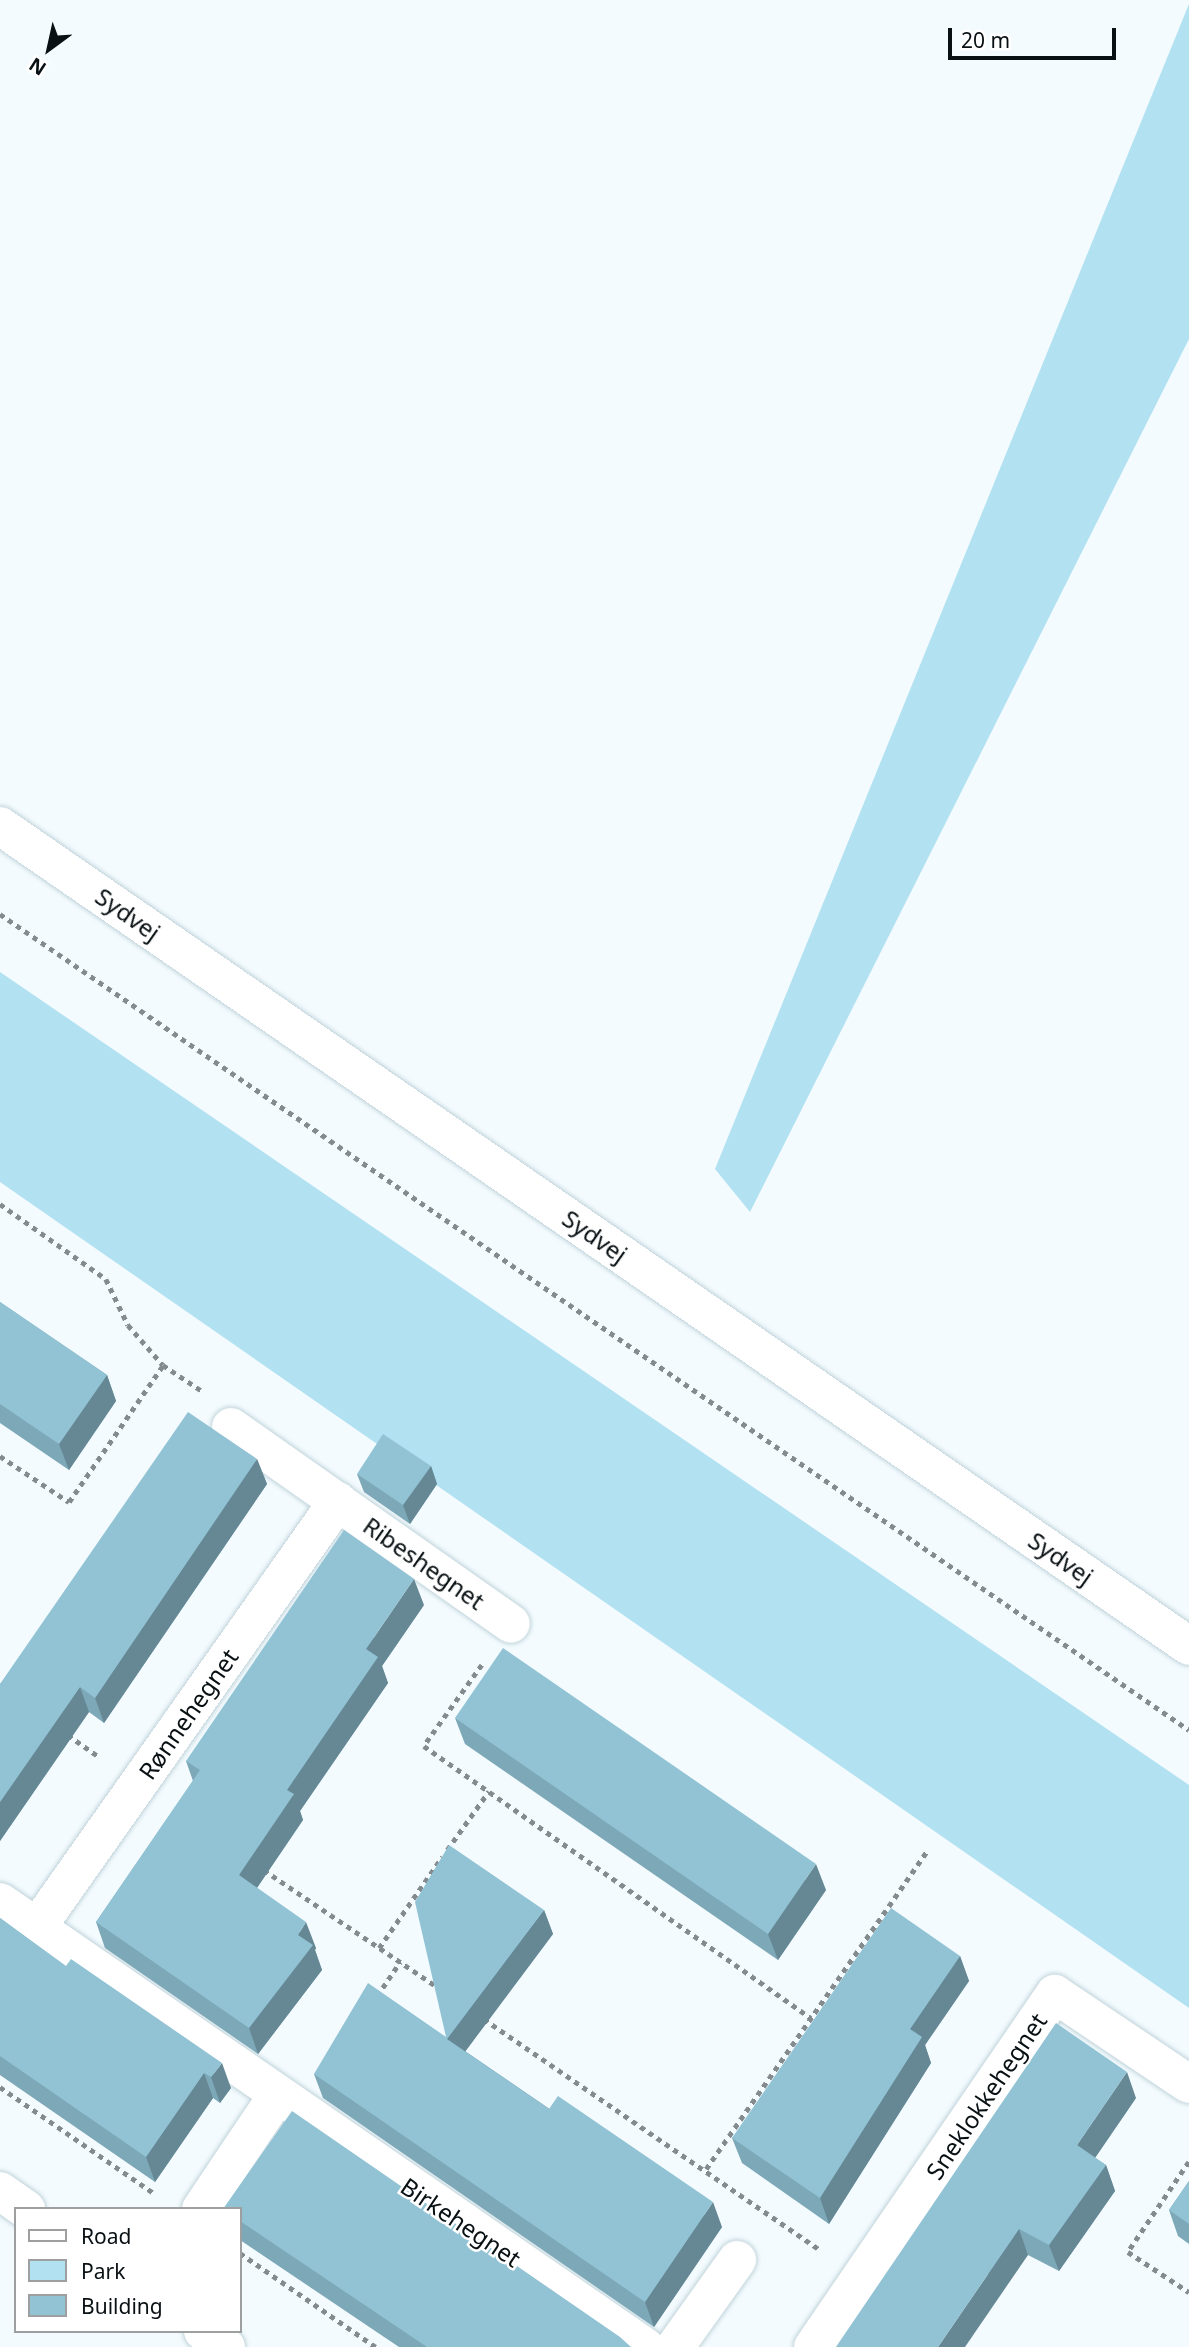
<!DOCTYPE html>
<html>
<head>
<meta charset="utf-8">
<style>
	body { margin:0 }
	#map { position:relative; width:1189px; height:2347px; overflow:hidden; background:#f3fbfe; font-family:"Noto Sans",sans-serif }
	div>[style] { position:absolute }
	.green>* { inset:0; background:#b2e1f2 }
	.path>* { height:4.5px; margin-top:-2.25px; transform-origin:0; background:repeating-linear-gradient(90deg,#848b8e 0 5px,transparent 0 10px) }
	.roads { filter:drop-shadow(0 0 2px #c0d3da) drop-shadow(0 0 2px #c0d3da) }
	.minor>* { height:38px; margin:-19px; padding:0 19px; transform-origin:19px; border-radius:19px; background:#fff }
	.major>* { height:38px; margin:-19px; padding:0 19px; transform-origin:19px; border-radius:19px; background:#fff }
	.wall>* { inset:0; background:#7da8b7 }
	.shaded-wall>* { inset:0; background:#668895 }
	.building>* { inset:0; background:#91c3d5 }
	span { translate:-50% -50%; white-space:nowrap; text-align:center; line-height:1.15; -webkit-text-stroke:5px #fff; paint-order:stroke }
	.street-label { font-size:24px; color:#091013 }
	.legend { position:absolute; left:14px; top:2207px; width:228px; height:126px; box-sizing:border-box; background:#fff; border:2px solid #9d9fa1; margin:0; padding:9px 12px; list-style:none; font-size:21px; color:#091013 }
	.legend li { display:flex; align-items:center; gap:14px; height:35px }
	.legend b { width:35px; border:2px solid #9d9fa1 }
	.north { position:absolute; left:14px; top:14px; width:70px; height:70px; -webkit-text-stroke:5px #fff; paint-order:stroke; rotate:213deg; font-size:19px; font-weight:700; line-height:28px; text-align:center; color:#091013 }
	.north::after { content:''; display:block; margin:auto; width:24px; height:32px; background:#091013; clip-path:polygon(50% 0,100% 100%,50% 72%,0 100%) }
	.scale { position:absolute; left:948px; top:28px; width:168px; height:32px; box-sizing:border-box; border:4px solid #091013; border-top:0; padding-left:9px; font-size:21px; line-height:24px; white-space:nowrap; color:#091013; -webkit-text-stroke:5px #fff; paint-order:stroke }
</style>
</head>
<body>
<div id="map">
	<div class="green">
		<div style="clip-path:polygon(1189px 4px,1189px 339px,750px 1212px,715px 1169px)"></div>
		<div style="clip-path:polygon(0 972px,1189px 1785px,1189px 2008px,0 1182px)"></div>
	</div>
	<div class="path">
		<div style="left:0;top:914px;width:1442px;rotate:34.46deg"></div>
		<div style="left:0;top:1204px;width:130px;rotate:35.3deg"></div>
		<div style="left:106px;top:1279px;width:51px;rotate:64.4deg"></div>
		<div style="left:128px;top:1325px;width:53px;rotate:48.8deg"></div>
		<div style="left:0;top:1456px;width:83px;rotate:33.7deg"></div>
		<div style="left:69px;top:1502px;width:166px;rotate:-55.5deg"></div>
		<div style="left:163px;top:1365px;width:47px;rotate:33.7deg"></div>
		<div style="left:482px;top:1665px;width:100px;rotate:125.6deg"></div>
		<div style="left:424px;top:1746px;width:473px;rotate:35.1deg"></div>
		<div style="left:68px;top:1735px;width:37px;rotate:35deg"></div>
		<div style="left:447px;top:1850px;width:72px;rotate:-54.6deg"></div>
		<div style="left:264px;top:1870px;width:207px;rotate:34deg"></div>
		<div style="left:379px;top:1948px;width:111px;rotate:-55.3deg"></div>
		<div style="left:377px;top:1996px;width:41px;rotate:-55.9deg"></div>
		<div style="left:484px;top:2019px;width:408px;rotate:34.5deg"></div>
		<div style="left:0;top:2087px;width:188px;rotate:34.6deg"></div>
		<div style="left:1189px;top:2162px;width:109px;rotate:124.1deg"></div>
		<div style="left:1128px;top:2252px;width:73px;rotate:33.3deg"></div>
		<div style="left:706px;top:2169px;width:389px;rotate:-55.2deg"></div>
		<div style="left:240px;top:2253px;width:165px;rotate:34.7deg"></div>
	</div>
	<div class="roads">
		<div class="minor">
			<div style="left:231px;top:1427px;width:342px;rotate:35.1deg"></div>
			<div style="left:0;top:1902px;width:784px;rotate:34.6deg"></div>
			<div style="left:38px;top:1926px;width:520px;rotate:-54.78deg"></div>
			<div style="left:0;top:2191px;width:32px;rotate:35deg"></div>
			<div style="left:201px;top:2209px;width:136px;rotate:-56.1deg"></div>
			<div style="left:203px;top:2331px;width:28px;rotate:35deg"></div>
			<div style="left:675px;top:2347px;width:107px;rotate:-54.5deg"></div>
			<div style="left:813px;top:2347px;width:428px;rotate:-55.6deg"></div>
			<div style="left:1055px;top:1994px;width:161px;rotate:33.9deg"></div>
		</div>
		<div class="major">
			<div style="left:0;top:826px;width:1444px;rotate:34.59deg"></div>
		</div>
	</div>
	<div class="wall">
		<div style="clip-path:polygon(0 1302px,107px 1375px,116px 1401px,69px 1470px,0 1423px)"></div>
		<div style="clip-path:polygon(257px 1459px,267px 1484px,104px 1723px,89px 1712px,0 1841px,0 1684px)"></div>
		<div style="clip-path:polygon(431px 1466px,437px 1484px,410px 1524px,364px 1492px,357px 1474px)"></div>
		<div style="clip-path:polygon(424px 1605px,382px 1666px,388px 1683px,300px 1811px,303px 1820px,257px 1888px,316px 1948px,315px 1950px,322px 1970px,258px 2054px,105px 1948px,96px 1922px,193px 1781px,186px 1761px)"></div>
		<div style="clip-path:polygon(455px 1718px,826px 1890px,778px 1960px,465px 1744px)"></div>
		<div style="clip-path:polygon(544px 1910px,553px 1934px,465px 2051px,722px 2227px,654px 2327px,323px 2098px,314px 2074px,446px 2037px)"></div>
		<div style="clip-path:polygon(0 1918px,231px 2088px,220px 2103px,213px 2098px,155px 2182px,0 2075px)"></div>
		<div style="clip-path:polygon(960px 1956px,969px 1981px,925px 2045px,931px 2063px,829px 2224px,742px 2163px,732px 2138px)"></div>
		<div style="clip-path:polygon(1136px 2098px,1095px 2158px,1106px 2165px,1115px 2191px,1059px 2271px,1028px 2255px,836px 2347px)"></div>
		<div style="clip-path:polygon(1189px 2181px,1189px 2244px,1178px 2236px,1169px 2210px)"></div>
		<div style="clip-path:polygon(240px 2209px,631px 2347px,399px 2347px,240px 2240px)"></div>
	</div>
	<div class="shaded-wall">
		<div style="clip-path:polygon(107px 1375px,116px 1401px,69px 1470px,59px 1444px)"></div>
		<div style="clip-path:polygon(257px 1459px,267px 1484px,104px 1723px,95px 1698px)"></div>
		<div style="clip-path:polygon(431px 1466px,437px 1484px,410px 1524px,403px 1505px)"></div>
		<div style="clip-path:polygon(414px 1579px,424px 1605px,382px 1666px,388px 1683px,300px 1811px,303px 1820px,248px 1901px,239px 1875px,366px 1649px)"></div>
		<div style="clip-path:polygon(80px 1687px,89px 1712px,0 1841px,0 1802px)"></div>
		<div style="clip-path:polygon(816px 1864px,826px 1890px,778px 1960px,768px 1934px)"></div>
		<div style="clip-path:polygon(544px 1910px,553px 1934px,456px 2064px,447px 2039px)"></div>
		<div style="clip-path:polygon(306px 1922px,316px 1948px,315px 1950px,322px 1970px,258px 2054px,249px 2028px,298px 1935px)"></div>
		<div style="clip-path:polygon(960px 1956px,969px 1981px,925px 2045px,931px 2063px,829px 2224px,820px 2198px,910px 2029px)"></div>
		<div style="clip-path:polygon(222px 2063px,231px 2088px,220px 2103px,211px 2077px)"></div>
		<div style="clip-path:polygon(1127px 2072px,1136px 2098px,1086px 2171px,1077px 2145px)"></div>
		<div style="clip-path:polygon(204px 2073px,213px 2098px,155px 2182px,146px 2157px)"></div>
		<div style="clip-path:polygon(1106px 2165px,1115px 2191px,1059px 2271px,1049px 2245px)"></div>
		<div style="clip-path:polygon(713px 2202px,722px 2227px,654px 2327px,645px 2302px)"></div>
		<div style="clip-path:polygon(1019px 2229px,1028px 2255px,965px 2347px,938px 2347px)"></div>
	</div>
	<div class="building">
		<div style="clip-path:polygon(0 1302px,107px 1375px,59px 1444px,0 1404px)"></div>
		<div style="clip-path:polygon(188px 1412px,257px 1459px,95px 1698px,80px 1687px,0 1802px,0 1684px)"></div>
		<div style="clip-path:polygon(383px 1434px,431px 1466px,403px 1505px,357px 1474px)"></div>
		<div style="clip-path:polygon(344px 1530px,414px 1579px,366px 1649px,378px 1657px,287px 1790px,294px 1794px,239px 1875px,306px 1922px,298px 1935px,313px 1945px,249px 2028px,96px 1922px,200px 1770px,186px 1761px)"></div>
		<div style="clip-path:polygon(503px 1648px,816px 1864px,768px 1934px,455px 1718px)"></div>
		<div style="clip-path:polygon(449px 1845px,544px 1910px,447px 2039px,549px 2109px,558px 2096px,713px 2202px,645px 2302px,314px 2074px,368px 1983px,446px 2037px,415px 1902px)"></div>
		<div style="clip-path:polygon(891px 1908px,960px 1956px,910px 2029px,922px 2037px,820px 2198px,732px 2138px)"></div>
		<div style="clip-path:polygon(0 1918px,66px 1966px,71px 1959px,222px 2063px,211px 2077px,204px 2073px,146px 2157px,0 2056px)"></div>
		<div style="clip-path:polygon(1056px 2023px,1127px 2072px,1077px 2145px,1106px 2165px,1049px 2245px,1019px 2229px,938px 2347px,836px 2347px)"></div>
		<div style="clip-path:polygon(292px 2111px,620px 2337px,631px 2347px,427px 2347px,240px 2221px,240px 2209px,223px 2209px)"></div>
		<div style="clip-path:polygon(1189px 2181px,1189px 2224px,1169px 2210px)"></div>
	</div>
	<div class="street-label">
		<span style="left:128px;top:914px;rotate:35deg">Sydvej</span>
		<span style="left:595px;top:1236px;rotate:35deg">Sydvej</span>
		<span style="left:1061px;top:1558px;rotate:35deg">Sydvej</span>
		<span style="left:424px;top:1563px;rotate:35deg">Ribeshegnet</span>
		<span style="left:188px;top:1714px;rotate:-55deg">Rønnehegnet</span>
		<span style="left:986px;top:2096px;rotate:-56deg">Sneklokkehegnet</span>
		<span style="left:461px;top:2222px;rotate:34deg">Birkehegnet</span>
	</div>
	<ul class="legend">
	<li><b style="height:9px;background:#fff"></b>Road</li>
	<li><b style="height:19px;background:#b2e1f2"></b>Park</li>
	<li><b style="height:19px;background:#91c3d5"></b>Building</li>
	</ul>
	<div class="north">N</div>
	<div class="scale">20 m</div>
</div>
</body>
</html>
